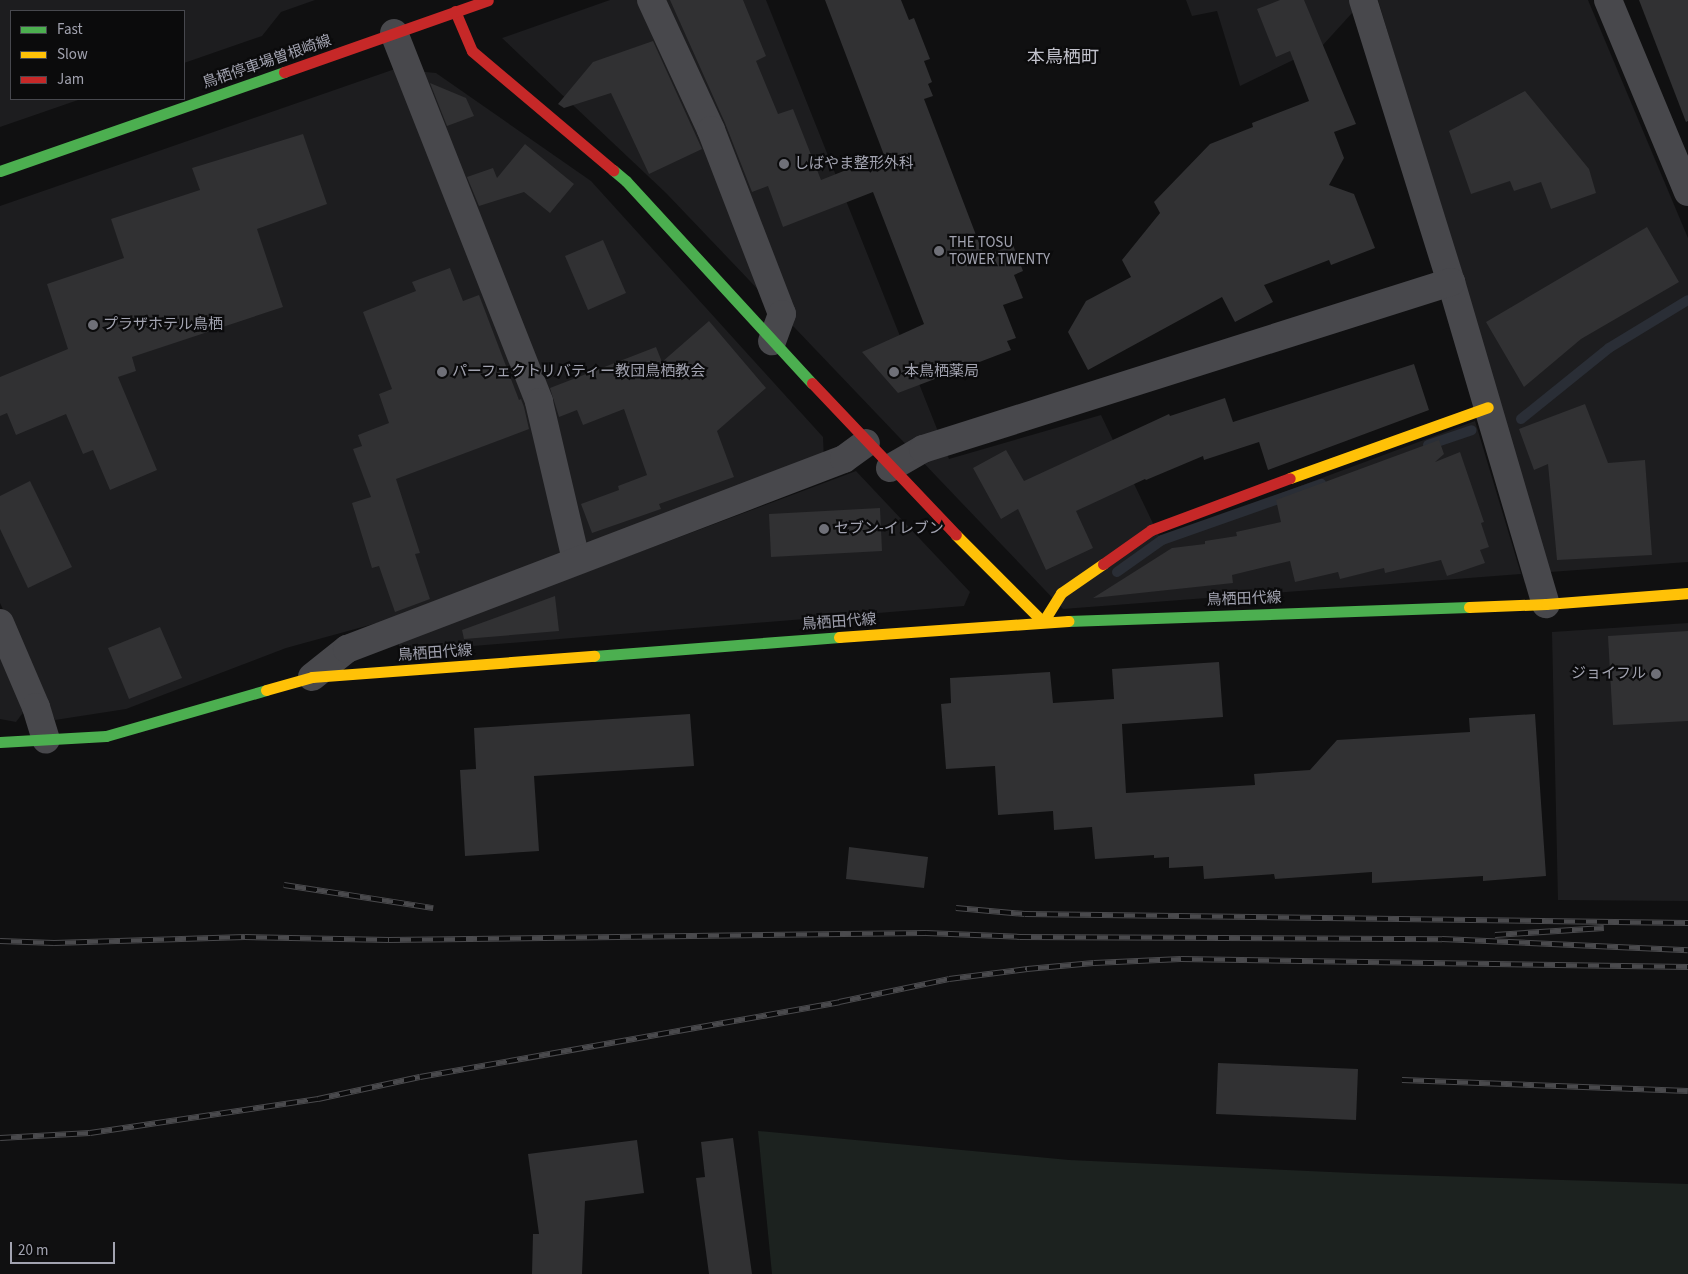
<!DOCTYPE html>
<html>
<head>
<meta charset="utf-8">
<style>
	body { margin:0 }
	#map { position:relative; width:1688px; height:1274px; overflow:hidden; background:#101011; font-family:"Source Sans 3","Noto Sans JP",sans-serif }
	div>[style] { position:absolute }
	.built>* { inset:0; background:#1d1d1f }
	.green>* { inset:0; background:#1c221f }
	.stream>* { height:10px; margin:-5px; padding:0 5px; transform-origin:5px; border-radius:5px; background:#2a2e36 }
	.building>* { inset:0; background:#313133 }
	.street>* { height:28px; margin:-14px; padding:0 14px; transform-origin:14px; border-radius:14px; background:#48484c }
	.fast>* { height:11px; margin:-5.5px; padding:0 5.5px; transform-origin:5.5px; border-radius:5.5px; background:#4caf50 }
	.slow>* { height:11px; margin:-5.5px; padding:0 5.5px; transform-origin:5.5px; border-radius:5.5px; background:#ffc107 }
	.jam>* { height:11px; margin:-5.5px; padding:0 5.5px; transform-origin:5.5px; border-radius:5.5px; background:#c62828 }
	.rail>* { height:5.5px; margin-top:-2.75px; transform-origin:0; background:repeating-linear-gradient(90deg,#0b0b0c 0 11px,#4a4a4d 0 22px); box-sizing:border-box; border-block:1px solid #4a4a4d }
	.dots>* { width:14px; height:14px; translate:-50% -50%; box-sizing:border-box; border:2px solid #0b0b0c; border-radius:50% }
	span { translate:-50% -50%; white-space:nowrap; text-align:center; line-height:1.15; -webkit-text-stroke:4.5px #0b0b0c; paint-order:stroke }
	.street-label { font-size:15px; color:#a2a3b0 }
	.poi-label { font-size:15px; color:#a2a3b0 }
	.left { translate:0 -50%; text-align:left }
	.right { translate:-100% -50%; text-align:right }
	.quarter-label { font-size:18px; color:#c3c3cd }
	.legend { position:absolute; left:10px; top:10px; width:175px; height:90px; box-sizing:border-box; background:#0b0b0c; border:1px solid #47484e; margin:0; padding:6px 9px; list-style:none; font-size:15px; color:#a2a3b0 }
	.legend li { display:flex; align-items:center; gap:10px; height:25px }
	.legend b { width:25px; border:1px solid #47484e }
	.scale { position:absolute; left:10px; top:1242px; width:105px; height:22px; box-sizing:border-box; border:2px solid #a2a3b0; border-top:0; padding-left:6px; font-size:15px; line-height:18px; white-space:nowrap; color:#a2a3b0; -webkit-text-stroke:4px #0b0b0c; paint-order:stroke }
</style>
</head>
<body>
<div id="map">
	<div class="built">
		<div style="clip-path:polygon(0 0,315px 0,281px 12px,262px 36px,184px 63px,184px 11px,11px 11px,11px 99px,81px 99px,0 127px)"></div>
		<div style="clip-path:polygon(610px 0,766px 0,949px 459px,1101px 415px,1160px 538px,1475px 421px,1521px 574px,1063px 609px,666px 193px,502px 38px)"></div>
		<div style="clip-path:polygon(1186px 0,1349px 0,1353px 12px,1322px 46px,1240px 86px,1217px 11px,1192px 16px)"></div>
		<div style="clip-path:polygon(1378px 0,1588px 0,1688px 238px,1688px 562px,1550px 572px)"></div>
		<div style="clip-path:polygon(395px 69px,436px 73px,591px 181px,823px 437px,824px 460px,399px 617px,286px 648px,126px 709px,55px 720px,0 603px,0 206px)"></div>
		<div style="clip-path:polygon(856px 471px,970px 592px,964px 606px,399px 652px,399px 642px)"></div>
		<div style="clip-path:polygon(1688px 623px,1688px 901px,1558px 900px,1552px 632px)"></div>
		<div style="clip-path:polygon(0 649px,25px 710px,16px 722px,0 719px)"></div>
	</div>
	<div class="green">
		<div style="clip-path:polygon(758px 1131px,1069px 1160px,1374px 1174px,1688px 1184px,1688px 1274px,772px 1274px)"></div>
	</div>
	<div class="stream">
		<div style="left:1521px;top:419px;width:113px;rotate:-38.9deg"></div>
		<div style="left:1609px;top:348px;width:92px;rotate:-31.3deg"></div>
		<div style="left:1428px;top:445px;width:46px;rotate:-18.8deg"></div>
		<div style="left:1117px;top:572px;width:55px;rotate:-35.4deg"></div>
		<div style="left:1162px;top:540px;width:169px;rotate:-19.4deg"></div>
	</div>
	<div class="building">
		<div style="clip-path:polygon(670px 0,743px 0,766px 56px,756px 61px,778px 114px,793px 109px,821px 180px,884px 155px,825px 0,901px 0,909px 20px,914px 18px,930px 59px,924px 61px,932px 82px,928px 84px,933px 96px,924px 99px,984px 256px,1013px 245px,1023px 271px,1014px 275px,1023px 298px,1003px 305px,1016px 338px,1007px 341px,1011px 350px,898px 393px,862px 352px,924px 324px,873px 192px,783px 227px,768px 186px,752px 192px,725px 123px)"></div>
		<div style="clip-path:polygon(1280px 0,1304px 0,1356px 124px,1334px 132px,1344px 158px,1329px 185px,1354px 194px,1375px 248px,1331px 265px,1329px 260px,1264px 285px,1273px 302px,1235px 322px,1222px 297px,1088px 370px,1068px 332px,1086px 301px,1131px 277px,1122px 260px,1160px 213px,1154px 202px,1210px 144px,1253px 127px,1252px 123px,1309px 101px,1290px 51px,1276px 57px,1257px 9px)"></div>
		<div style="clip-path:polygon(1639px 0,1688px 0,1688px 121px,1686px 122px)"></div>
		<div style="clip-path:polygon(653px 41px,702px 149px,649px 174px,611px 93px,564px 108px,558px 104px,593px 62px)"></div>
		<div style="clip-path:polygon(430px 83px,466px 98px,474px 116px,447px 126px)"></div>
		<div style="clip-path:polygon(1525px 91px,1589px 169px,1596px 193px,1551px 209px,1541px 182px,1514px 191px,1510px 181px,1471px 194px,1449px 131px)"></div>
		<div style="clip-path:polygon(303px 134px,327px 204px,257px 229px,283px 307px,132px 357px,136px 371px,118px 377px,157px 470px,110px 490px,93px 450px,83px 454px,66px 414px,16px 435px,7px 413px,0 416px,0 377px,68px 349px,47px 284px,124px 258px,111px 219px,200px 190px,192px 168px)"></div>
		<div style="clip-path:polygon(525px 144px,574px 184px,550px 213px,524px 192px,479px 206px,467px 177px,493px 168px,497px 178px)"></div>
		<div style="clip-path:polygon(1647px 227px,1679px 282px,1581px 339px,1524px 387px,1486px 322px)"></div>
		<div style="clip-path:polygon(603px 240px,626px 293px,588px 310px,565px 256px)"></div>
		<div style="clip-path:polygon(450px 268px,463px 301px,479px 295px,519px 400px,521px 399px,524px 407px,529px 429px,396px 479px,420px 553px,415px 554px,430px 599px,395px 612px,379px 566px,372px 568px,352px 503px,371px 497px,353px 449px,362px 446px,358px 435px,389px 423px,379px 394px,392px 389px,363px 312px,416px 291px,412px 282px)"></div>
		<div style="clip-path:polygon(709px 321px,766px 388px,717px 431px,734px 477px,659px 504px,661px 509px,592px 533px,581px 504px,619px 490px,618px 486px,647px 475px,624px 409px,583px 425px,577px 410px,559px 417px,550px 388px,656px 347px,662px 362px)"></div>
		<div style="clip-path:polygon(1414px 364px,1429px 410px,1268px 470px,1259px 442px,1204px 460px,1203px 456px,1146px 480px,1145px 479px,1076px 511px,1093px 548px,1046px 570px,1018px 509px,1001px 519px,973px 468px,1006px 450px,1024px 481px,1169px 414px,1170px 416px,1225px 398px,1233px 422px)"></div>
		<div style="clip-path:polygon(1585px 404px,1608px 463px,1645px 460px,1652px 555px,1557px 560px,1548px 464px,1534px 470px,1519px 429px)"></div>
		<div style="clip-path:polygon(1439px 440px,1444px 454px,1435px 462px,1460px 452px,1484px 522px,1481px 523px,1489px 547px,1480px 550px,1485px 563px,1447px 576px,1441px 560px,1385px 573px,1384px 568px,1340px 579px,1338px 572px,1295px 582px,1290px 561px,1232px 575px,1233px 583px,1093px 598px,1172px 548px,1205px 544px,1205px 541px,1237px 536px,1236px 532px,1281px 522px,1276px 500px)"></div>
		<div style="clip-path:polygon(30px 481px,72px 567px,28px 588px,0 529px,0 496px)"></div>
		<div style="clip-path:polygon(880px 508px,882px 551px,771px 557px,769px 514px)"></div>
		<div style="clip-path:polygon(555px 596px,559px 631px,464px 639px,462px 630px)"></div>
		<div style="clip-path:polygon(160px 627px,182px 678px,129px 699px,108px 648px)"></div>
		<div style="clip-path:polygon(1688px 631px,1688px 721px,1613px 725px,1608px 636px)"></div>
		<div style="clip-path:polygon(1219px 662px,1223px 717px,1122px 724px,1126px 793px,1255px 785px,1254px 774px,1310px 770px,1337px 740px,1470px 732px,1469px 718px,1535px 714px,1546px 876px,1483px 881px,1483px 876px,1372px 883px,1372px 872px,1275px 879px,1274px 874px,1204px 879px,1203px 866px,1169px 868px,1169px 857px,1154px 858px,1154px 855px,1095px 859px,1092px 827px,1054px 830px,1053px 811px,998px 815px,995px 766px,946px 769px,941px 704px,951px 703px,950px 678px,1050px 672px,1053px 703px,1114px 699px,1112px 669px)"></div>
		<div style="clip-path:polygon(690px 714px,694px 766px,534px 776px,539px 851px,465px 856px,460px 770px,476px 769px,474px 728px)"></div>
		<div style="clip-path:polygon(849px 847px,928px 857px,924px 888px,846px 879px)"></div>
		<div style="clip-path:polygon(1218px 1063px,1358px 1069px,1356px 1120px,1216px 1114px)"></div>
		<div style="clip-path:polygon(733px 1138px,752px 1274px,709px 1274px,696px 1178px,705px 1177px,701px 1142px)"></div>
		<div style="clip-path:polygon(637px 1140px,644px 1193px,585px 1201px,582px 1274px,532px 1274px,533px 1234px,539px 1234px,528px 1154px)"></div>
	</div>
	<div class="street">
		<div style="left:651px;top:0;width:143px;rotate:65.2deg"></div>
		<div style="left:711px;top:130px;width:197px;rotate:68.9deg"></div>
		<div style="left:782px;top:314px;width:29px;rotate:110deg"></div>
		<div style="left:1363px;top:0;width:295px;rotate:72.7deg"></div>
		<div style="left:1451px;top:282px;width:336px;rotate:73.6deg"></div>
		<div style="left:1608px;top:0;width:208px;rotate:67.4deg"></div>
		<div style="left:394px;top:33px;width:396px;rotate:68.5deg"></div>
		<div style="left:539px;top:402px;width:162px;rotate:76.8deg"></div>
		<div style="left:890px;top:468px;width:38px;rotate:-30deg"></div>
		<div style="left:923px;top:449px;width:554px;rotate:-17.55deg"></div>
		<div style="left:0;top:623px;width:91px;rotate:66.8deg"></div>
		<div style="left:36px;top:707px;width:34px;rotate:73deg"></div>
		<div style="left:312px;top:677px;width:45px;rotate:-38.7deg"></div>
		<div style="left:347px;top:649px;width:532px;rotate:-20.92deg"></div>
		<div style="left:844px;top:459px;width:27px;rotate:-36deg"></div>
	</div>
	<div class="fast">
		<div style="left:613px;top:170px;width:17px;rotate:40deg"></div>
		<div style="left:626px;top:181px;width:275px;rotate:47.4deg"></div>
		<div style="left:0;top:171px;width:301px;rotate:-19.2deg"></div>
		<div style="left:1068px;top:621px;width:401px;rotate:-2deg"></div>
		<div style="left:594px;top:656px;width:246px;rotate:-4.4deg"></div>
		<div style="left:0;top:742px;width:106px;rotate:-3.2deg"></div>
		<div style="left:106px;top:736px;width:166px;rotate:-16deg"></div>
	</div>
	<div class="slow">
		<div style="left:1290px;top:478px;width:210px;rotate:-19.7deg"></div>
		<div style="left:956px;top:535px;width:123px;rotate:45deg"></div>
		<div style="left:1043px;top:622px;width:34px;rotate:-58deg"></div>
		<div style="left:1061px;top:593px;width:51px;rotate:-34.6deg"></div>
		<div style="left:1469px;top:607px;width:77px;rotate:-2.2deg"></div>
		<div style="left:1546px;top:604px;width:142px;rotate:-4.4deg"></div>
		<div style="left:839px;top:637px;width:230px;rotate:-4deg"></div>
		<div style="left:266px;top:690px;width:48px;rotate:-15.8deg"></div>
		<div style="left:312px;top:677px;width:283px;rotate:-4.3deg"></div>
	</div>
	<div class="jam">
		<div style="left:455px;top:11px;width:43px;rotate:67deg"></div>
		<div style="left:472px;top:51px;width:185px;rotate:40.2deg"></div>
		<div style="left:284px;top:72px;width:216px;rotate:-19.4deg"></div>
		<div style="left:812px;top:383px;width:209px;rotate:46.5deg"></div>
		<div style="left:1103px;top:564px;width:59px;rotate:-35.3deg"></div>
		<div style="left:1151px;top:530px;width:148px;rotate:-20.5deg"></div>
	</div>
	<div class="rail">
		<div style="left:284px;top:885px;width:151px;rotate:8.8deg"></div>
		<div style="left:956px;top:908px;width:69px;rotate:5deg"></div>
		<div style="left:1025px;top:914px;width:663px;rotate:0.78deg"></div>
		<div style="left:1495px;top:935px;width:109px;rotate:-3.7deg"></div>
		<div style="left:0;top:941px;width:54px;rotate:2.1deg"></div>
		<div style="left:54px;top:943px;width:191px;rotate:-1.8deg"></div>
		<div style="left:245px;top:937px;width:144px;rotate:1.2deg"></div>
		<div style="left:389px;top:940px;width:537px;rotate:-0.75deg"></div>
		<div style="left:926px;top:933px;width:94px;rotate:2.4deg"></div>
		<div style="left:1020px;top:937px;width:422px;rotate:0.3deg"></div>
		<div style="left:1442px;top:939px;width:246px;rotate:2.6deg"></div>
		<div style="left:1402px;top:1080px;width:286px;rotate:2.2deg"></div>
		<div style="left:0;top:1138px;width:90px;rotate:-3.2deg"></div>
		<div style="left:90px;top:1133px;width:231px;rotate:-8.5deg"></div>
		<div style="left:318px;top:1099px;width:104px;rotate:-12.2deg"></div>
		<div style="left:420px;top:1077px;width:426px;rotate:-10.1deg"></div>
		<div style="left:839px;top:1002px;width:112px;rotate:-11.8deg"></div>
		<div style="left:949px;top:979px;width:79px;rotate:-7.3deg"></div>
		<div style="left:1027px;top:969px;width:67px;rotate:-5.1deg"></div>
		<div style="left:1094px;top:963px;width:87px;rotate:-2.6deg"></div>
		<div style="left:1181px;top:959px;width:507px;rotate:0.9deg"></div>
	</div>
	<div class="dots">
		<div style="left:784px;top:164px;background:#6f7078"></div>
		<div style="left:939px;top:251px;background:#6f7078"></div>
		<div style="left:93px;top:325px;background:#6f7078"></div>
		<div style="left:442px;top:372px;background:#6f7078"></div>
		<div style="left:894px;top:372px;background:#6f7078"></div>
		<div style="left:824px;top:529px;background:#6f7078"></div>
		<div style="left:1656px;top:674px;background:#6f7078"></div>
	</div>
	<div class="street-label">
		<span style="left:267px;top:62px;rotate:-19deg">鳥栖停車場曽根崎線</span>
		<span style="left:1244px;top:599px;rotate:-2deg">鳥栖田代線</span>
		<span style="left:839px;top:622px;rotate:-4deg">鳥栖田代線</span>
		<span style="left:435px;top:653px;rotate:-4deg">鳥栖田代線</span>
	</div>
	<div class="poi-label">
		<span class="left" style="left:794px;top:164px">しばやま整形外科</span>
		<span class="left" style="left:949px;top:251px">THE TOSU<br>TOWER TWENTY</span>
		<span class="left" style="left:103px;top:325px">プラザホテル鳥栖</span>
		<span class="left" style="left:452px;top:372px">パーフェクトリバティー教団鳥栖教会</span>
		<span class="left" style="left:904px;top:372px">本鳥栖薬局</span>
		<span class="left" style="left:834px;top:529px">セブン-イレブン</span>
		<span class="right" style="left:1646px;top:674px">ジョイフル</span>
	</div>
	<div class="quarter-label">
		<span style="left:1063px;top:58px">本鳥栖町</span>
	</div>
	<ul class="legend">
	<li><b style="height:6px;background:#4caf50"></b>Fast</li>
	<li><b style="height:6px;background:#ffc107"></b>Slow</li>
	<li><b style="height:6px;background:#c62828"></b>Jam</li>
	</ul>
	<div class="scale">20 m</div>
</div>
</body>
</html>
